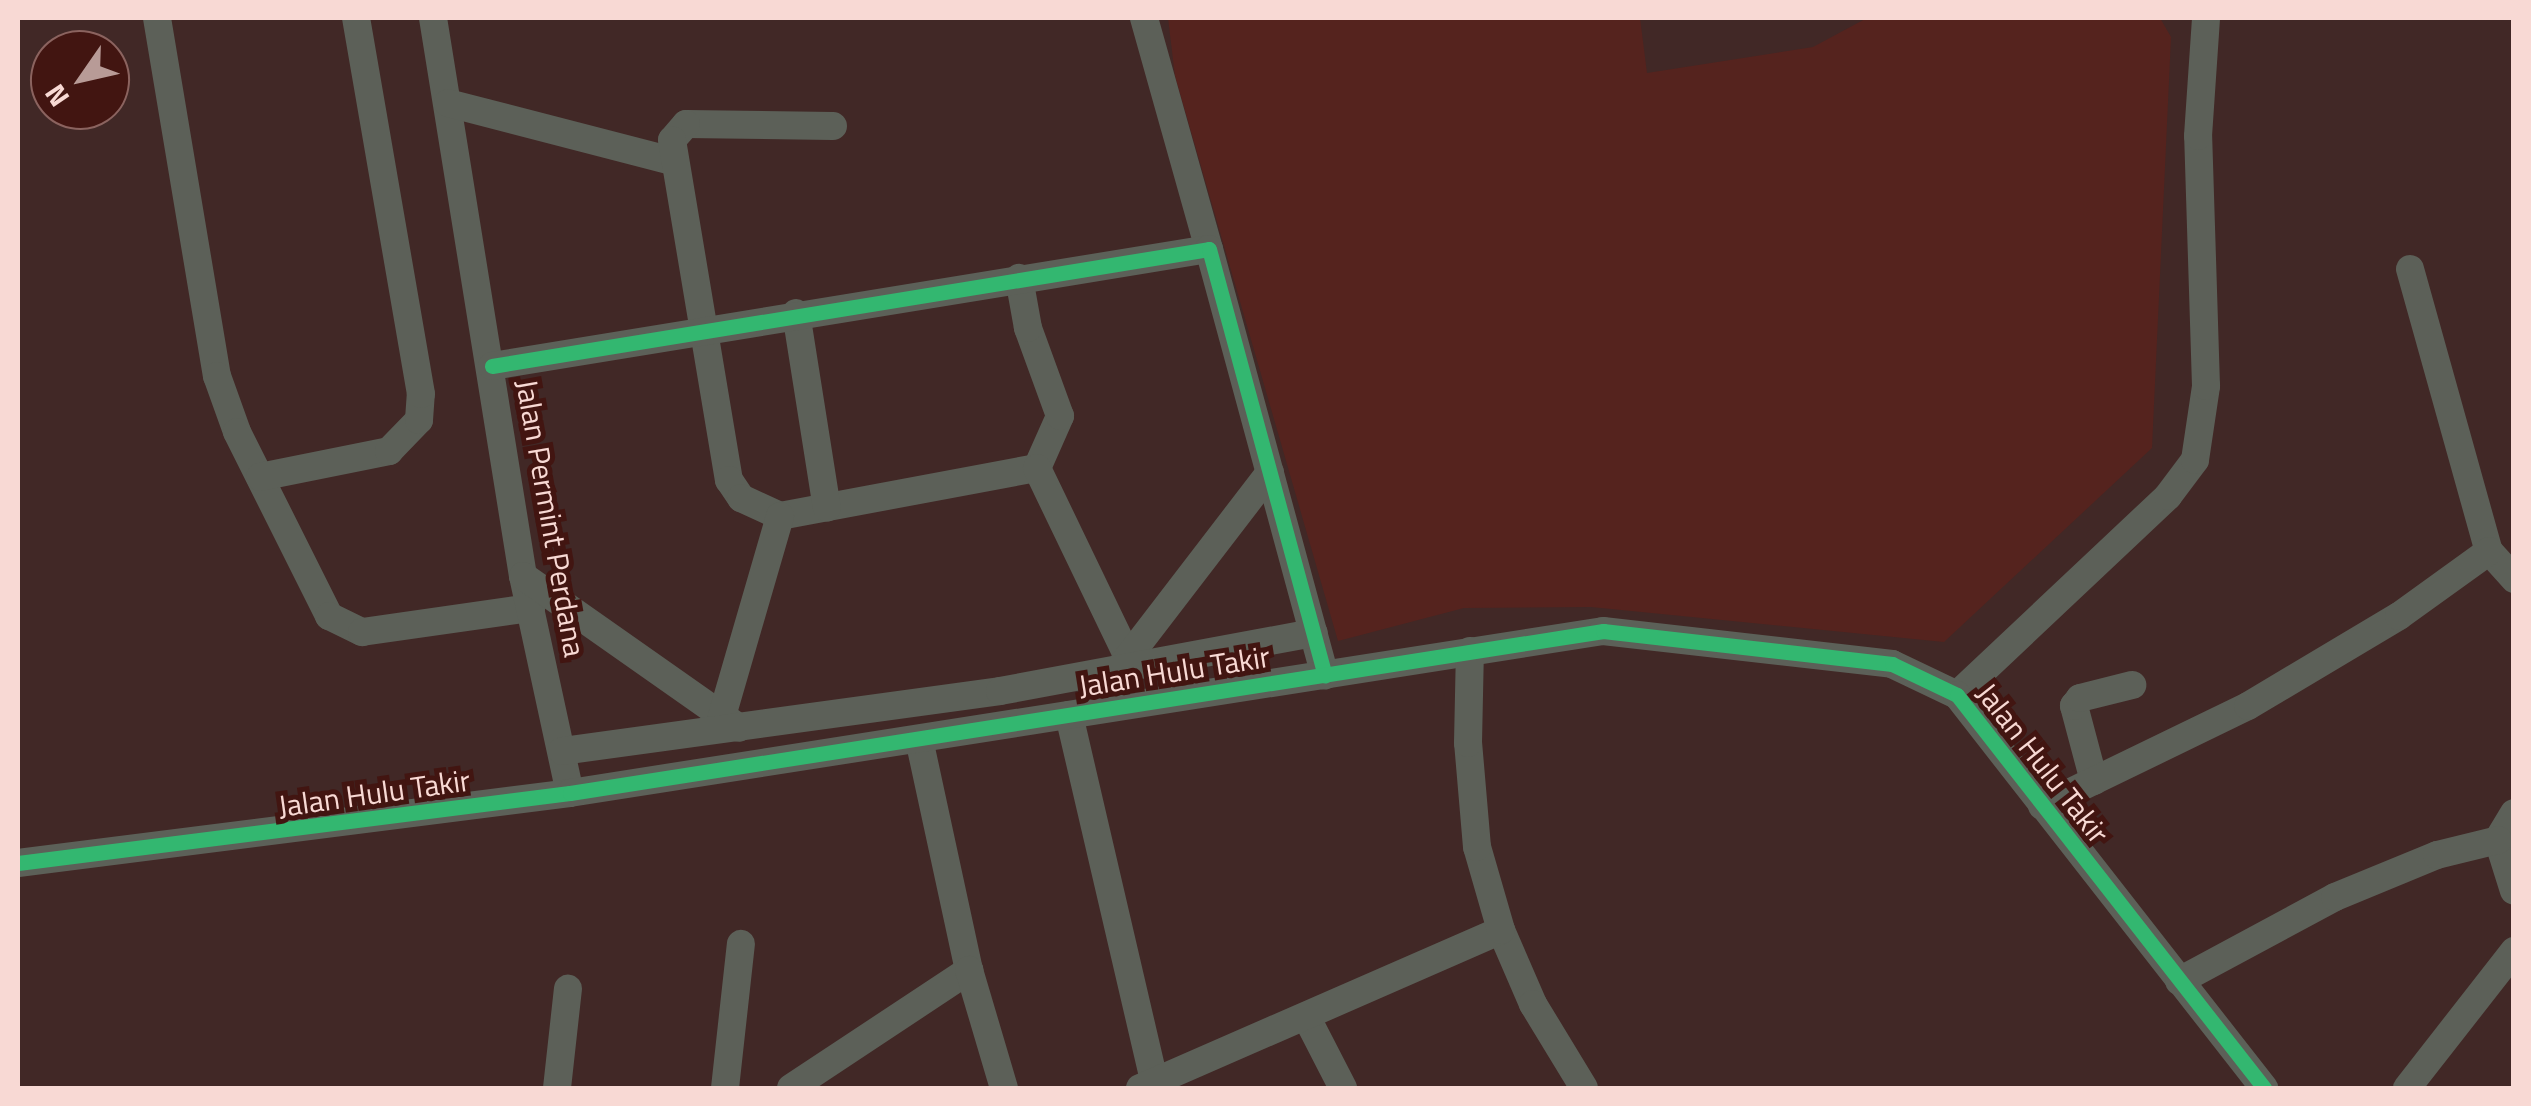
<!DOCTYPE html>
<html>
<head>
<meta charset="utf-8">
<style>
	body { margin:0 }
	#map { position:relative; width:2531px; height:1106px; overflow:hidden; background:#412826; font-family:"Titillium Web",sans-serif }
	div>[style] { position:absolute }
	.built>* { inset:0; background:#55231e }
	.minor>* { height:28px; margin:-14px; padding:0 14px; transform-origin:14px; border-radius:14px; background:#5c6058 }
	.cycleway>* { height:15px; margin:-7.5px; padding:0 7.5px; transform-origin:7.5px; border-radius:7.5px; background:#33b770 }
	span { translate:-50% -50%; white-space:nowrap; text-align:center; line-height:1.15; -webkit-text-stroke:10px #421511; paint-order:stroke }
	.street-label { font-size:30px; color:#f8d9d4 }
	.frame { position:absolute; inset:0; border:20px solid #f8d9d4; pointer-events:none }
	.north { position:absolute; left:30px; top:30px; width:100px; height:100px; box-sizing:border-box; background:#421511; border:2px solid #8b635f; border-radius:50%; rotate:236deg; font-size:28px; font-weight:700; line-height:40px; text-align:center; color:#f8d9d4 }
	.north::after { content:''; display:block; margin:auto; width:35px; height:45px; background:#b89b97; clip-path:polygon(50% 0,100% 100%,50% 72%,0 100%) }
</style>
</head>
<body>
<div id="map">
	<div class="built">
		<div style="clip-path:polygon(1168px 18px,1640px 18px,1647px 73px,1813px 47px,1867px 18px,2160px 18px,2171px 37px,2152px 448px,1944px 642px,1591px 607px,1464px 608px,1338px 641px,1175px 76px)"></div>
	</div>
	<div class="minor">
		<div style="left:157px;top:18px;width:363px;rotate:80.5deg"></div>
		<div style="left:217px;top:376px;width:59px;rotate:70.3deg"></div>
		<div style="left:237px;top:432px;width:206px;rotate:63.4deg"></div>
		<div style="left:329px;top:616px;width:37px;rotate:26deg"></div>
		<div style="left:362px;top:632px;width:171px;rotate:-8.1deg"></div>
		<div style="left:433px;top:18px;width:565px;rotate:80.84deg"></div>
		<div style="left:523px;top:576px;width:222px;rotate:77.8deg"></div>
		<div style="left:1144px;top:18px;width:240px;rotate:74.3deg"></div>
		<div style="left:448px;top:103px;width:231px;rotate:14.5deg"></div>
		<div style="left:833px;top:126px;width:147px;rotate:-179.2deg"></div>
		<div style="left:686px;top:124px;width:21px;rotate:131deg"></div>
		<div style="left:672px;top:140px;width:345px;rotate:80.5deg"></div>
		<div style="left:729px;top:480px;width:22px;rotate:56deg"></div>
		<div style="left:741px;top:498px;width:43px;rotate:24.8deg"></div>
		<div style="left:780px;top:516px;width:261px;rotate:-10.6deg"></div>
		<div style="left:1037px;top:468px;width:57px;rotate:-66.1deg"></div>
		<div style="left:1060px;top:416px;width:94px;rotate:-110deg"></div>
		<div style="left:1028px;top:328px;width:51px;rotate:-100.2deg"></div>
		<div style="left:2410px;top:269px;width:293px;rotate:74.4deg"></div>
		<div style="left:2489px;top:551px;width:38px;rotate:48deg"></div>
		<div style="left:796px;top:313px;width:197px;rotate:81deg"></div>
		<div style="left:492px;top:366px;width:726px;rotate:-9.27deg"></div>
		<div style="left:1209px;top:249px;width:442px;rotate:74.8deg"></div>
		<div style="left:1037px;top:468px;width:210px;rotate:64.3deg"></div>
		<div style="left:260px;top:477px;width:132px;rotate:-11.4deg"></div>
		<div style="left:389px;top:451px;width:43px;rotate:-45.9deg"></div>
		<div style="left:419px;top:420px;width:26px;rotate:-86deg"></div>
		<div style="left:421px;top:394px;width:382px;rotate:-99.8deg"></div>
		<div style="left:523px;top:576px;width:264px;rotate:35.1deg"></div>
		<div style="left:1119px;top:669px;width:248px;rotate:-52.5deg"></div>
		<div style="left:1957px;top:695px;width:290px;rotate:-43.3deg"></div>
		<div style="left:2168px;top:496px;width:45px;rotate:-53.1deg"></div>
		<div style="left:2195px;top:460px;width:75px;rotate:-81.5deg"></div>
		<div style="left:2206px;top:386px;width:250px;rotate:-91.8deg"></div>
		<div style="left:2198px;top:136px;width:118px;rotate:-86.1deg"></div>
		<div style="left:1069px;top:715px;width:375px;rotate:76.9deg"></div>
		<div style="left:722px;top:716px;width:208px;rotate:-73.8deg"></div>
		<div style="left:919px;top:739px;width:236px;rotate:77.8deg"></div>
		<div style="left:562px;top:751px;width:442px;rotate:-7.8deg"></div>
		<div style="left:1000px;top:691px;width:319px;rotate:-10.5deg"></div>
		<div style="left:2094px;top:781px;width:78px;rotate:-104.9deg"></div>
		<div style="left:2074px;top:706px;width:10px;rotate:-53deg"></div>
		<div style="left:2080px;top:698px;width:54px;rotate:-14deg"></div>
		<div style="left:2042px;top:806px;width:229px;rotate:-25.9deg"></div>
		<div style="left:2248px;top:706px;width:176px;rotate:-30.8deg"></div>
		<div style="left:2399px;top:616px;width:111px;rotate:-35.8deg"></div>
		<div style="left:2514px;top:813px;width:31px;rotate:121deg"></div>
		<div style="left:2498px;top:840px;width:53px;rotate:72.6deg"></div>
		<div style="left:18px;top:863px;width:556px;rotate:-7.23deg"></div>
		<div style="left:570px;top:793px;width:1046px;rotate:-8.91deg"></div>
		<div style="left:1603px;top:631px;width:291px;rotate:6.5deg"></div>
		<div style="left:1892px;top:664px;width:72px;rotate:25.5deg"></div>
		<div style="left:1957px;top:695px;width:499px;rotate:52deg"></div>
		<div style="left:1501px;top:930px;width:81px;rotate:66.6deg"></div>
		<div style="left:1533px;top:1004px;width:98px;rotate:58.7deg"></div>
		<div style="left:2179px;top:981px;width:177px;rotate:-28.3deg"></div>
		<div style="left:2335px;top:897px;width:110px;rotate:-22.4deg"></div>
		<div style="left:2437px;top:855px;width:63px;rotate:-13.8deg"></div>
		<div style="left:1307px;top:1018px;width:79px;rotate:62.8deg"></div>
		<div style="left:557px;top:1088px;width:100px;rotate:-83.7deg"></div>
		<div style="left:725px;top:1088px;width:145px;rotate:-83.7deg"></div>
		<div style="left:791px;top:1088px;width:214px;rotate:-33.5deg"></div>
		<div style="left:969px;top:970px;width:123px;rotate:73.5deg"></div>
		<div style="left:1140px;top:1088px;width:394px;rotate:-23.6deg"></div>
		<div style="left:1501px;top:930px;width:86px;rotate:-106.1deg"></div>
		<div style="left:1477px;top:847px;width:104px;rotate:-94.9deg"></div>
		<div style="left:1468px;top:743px;width:92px;rotate:-88.8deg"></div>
		<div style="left:2407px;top:1088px;width:174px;rotate:-52deg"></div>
	</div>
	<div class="cycleway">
		<div style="left:492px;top:366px;width:726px;rotate:-9.27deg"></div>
		<div style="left:1209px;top:249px;width:442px;rotate:74.8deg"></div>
		<div style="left:18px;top:863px;width:556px;rotate:-7.23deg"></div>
		<div style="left:570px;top:793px;width:1046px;rotate:-8.91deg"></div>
		<div style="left:1603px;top:631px;width:291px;rotate:6.5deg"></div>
		<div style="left:1892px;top:664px;width:72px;rotate:25.5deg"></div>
		<div style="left:1957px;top:695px;width:499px;rotate:52deg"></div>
	</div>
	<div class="street-label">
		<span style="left:551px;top:518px;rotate:80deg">Jalan Permint Perdana</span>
		<span style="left:1174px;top:671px;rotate:-9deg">Jalan Hulu Takir</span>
		<span style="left:2043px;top:763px;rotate:52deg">Jalan Hulu Takir</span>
		<span style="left:374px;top:793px;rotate:-8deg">Jalan Hulu Takir</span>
	</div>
	<div class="frame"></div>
	<div class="north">N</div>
</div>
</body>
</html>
